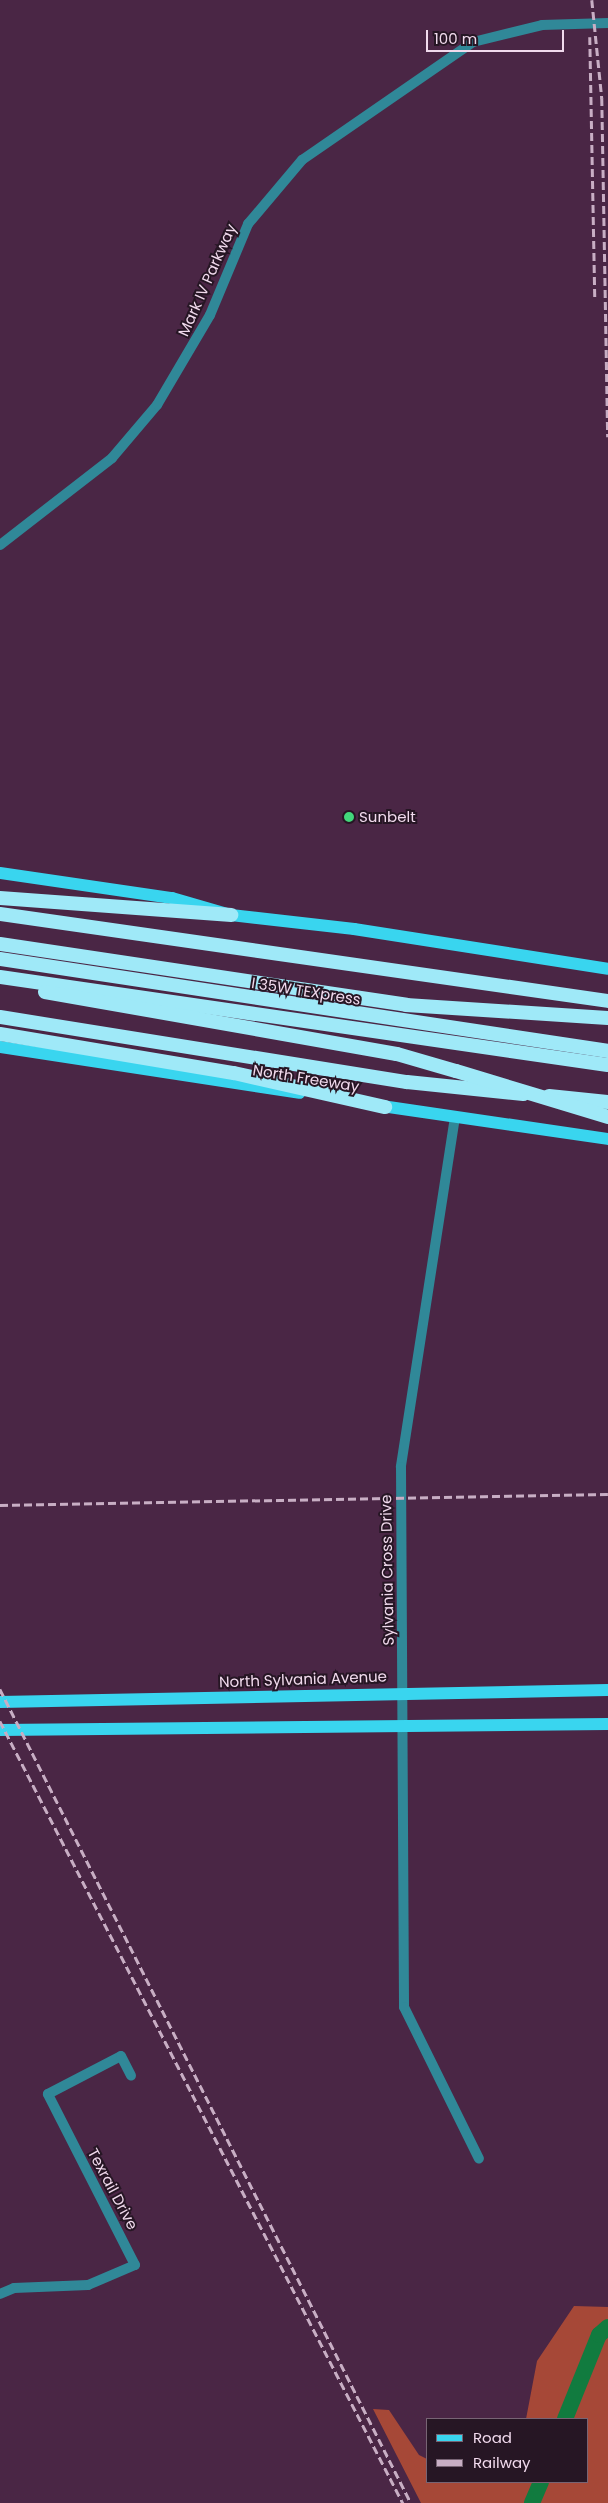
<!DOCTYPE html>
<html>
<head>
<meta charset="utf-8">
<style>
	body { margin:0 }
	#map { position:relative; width:608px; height:2503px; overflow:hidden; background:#4a2645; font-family:Poppins,sans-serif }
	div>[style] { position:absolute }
	.forest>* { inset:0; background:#a64837 }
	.river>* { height:16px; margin:-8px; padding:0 8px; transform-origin:8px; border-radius:8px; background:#117b3f }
	.minor>* { height:10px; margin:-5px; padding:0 5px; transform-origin:5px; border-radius:5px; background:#308898 }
	.major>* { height:12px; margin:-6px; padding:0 6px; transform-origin:6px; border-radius:6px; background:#39d5ef }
	.highway>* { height:14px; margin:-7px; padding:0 7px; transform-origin:7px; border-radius:7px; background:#9fe9f8 }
	.rail>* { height:2.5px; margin-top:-1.25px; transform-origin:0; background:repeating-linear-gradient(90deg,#c8aec4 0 8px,transparent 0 12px) }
	.highway-bridge>* { height:14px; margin:-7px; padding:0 7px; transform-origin:7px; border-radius:7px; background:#9fe9f8 }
	.dots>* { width:14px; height:14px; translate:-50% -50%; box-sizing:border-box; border:2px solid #261624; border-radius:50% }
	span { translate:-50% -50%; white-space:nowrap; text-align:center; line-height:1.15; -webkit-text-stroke:4px #261624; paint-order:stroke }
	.street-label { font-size:15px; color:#f1daed }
	.poi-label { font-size:15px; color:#f1daed }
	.left { translate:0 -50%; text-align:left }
	.legend { position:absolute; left:426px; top:2418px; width:162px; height:65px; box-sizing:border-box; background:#261624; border:1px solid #776474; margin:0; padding:6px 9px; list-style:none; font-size:15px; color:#f1daed }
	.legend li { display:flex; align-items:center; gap:10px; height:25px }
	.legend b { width:25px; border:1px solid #776474 }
	.scale { position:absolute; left:426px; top:30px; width:138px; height:22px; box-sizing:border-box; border:2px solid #f1daed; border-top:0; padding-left:6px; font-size:15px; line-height:18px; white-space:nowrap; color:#f1daed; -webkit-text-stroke:4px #261624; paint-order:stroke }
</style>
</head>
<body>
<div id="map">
	<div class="forest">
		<div style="clip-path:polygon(574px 2306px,608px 2307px,608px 2503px,421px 2503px,373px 2409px,389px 2410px,419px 2455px,427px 2459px,427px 2482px,587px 2482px,587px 2419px,526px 2419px,537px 2361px)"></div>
	</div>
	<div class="river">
		<div style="left:565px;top:2419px;width:91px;rotate:-68deg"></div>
		<div style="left:599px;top:2335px;width:12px;rotate:-42deg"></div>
		<div style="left:532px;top:2503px;width:23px;rotate:-67deg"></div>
	</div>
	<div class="minor">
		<div style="left:0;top:545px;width:142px;rotate:-37.8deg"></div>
		<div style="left:112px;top:458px;width:70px;rotate:-49.7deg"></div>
		<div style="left:157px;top:405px;width:104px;rotate:-59.5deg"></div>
		<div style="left:210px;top:315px;width:99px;rotate:-67.3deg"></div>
		<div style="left:248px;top:224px;width:84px;rotate:-49.8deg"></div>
		<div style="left:302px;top:160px;width:208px;rotate:-34.6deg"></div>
		<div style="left:473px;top:42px;width:71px;rotate:-13.8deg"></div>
		<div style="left:542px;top:25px;width:66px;rotate:-1.7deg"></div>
		<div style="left:455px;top:1117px;width:354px;rotate:98.8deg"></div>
		<div style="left:401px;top:1467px;width:540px;rotate:89.68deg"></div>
		<div style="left:404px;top:2007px;width:169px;rotate:63.7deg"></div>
		<div style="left:0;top:2294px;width:15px;rotate:-23deg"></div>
		<div style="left:14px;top:2288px;width:74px;rotate:-2.3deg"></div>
		<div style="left:88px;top:2285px;width:51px;rotate:-23.1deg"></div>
		<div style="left:135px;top:2265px;width:192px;rotate:-117deg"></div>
		<div style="left:48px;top:2094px;width:82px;rotate:-27.5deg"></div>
		<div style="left:121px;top:2056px;width:22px;rotate:63deg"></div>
	</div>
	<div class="major">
		<div style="left:0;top:873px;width:174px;rotate:8.3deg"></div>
		<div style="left:172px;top:898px;width:61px;rotate:16.1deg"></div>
		<div style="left:231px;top:915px;width:124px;rotate:6.5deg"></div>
		<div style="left:354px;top:929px;width:257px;rotate:8.9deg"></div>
		<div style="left:0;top:1047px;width:303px;rotate:8.7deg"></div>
		<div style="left:375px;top:1105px;width:235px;rotate:8.3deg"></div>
		<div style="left:0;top:1702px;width:608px;rotate:-1.13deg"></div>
		<div style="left:0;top:1730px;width:608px;rotate:-0.57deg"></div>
	</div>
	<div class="highway">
		<div style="left:0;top:898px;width:232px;rotate:4.2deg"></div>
		<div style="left:0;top:914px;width:614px;rotate:8.14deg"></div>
		<div style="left:0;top:944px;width:411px;rotate:8.5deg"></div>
		<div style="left:406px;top:1005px;width:202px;rotate:3.7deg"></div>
		<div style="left:0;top:959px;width:615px;rotate:8.6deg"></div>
		<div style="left:0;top:977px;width:614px;rotate:8.24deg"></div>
		<div style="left:45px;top:992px;width:357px;rotate:10deg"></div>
		<div style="left:397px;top:1054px;width:61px;rotate:16.1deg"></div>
		<div style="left:0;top:1017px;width:412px;rotate:9.1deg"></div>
		<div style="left:407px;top:1082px;width:117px;rotate:5.9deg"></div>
		<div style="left:0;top:1034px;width:237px;rotate:9.5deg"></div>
		<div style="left:234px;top:1073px;width:155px;rotate:12.7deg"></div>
		<div style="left:549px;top:1096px;width:59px;rotate:5.8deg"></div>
	</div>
	<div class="rail">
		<div style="left:592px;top:0;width:99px;rotate:84.2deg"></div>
		<div style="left:602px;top:98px;width:339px;rotate:89deg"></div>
		<div style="left:590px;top:37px;width:263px;rotate:88.9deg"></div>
		<div style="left:0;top:1505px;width:608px;rotate:-1.04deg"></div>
		<div style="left:0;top:1689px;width:912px;rotate:63.21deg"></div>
		<div style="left:0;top:1721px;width:880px;rotate:62.74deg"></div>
	</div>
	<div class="highway-bridge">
		<div style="left:456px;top:1071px;width:159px;rotate:16.8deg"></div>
	</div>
	<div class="dots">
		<div style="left:349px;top:817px;background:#42d77b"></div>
	</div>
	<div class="street-label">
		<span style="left:207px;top:280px;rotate:-66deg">Mark IV Parkway</span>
		<span style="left:306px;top:991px;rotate:9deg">I 35W TEXpress</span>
		<span style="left:306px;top:1078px;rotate:9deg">North Freeway</span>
		<span style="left:387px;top:1570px;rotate:-91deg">Sylvania Cross Drive</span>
		<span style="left:303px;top:1679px;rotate:-2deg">North Sylvania Avenue</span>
		<span style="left:113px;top:2189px;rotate:62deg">Texrail Drive</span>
	</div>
	<div class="poi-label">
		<span class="left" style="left:359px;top:817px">Sunbelt</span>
	</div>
	<ul class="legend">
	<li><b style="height:6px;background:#39d5ef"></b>Road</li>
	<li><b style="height:6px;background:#c8aec4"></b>Railway</li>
	</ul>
	<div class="scale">100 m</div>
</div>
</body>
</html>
